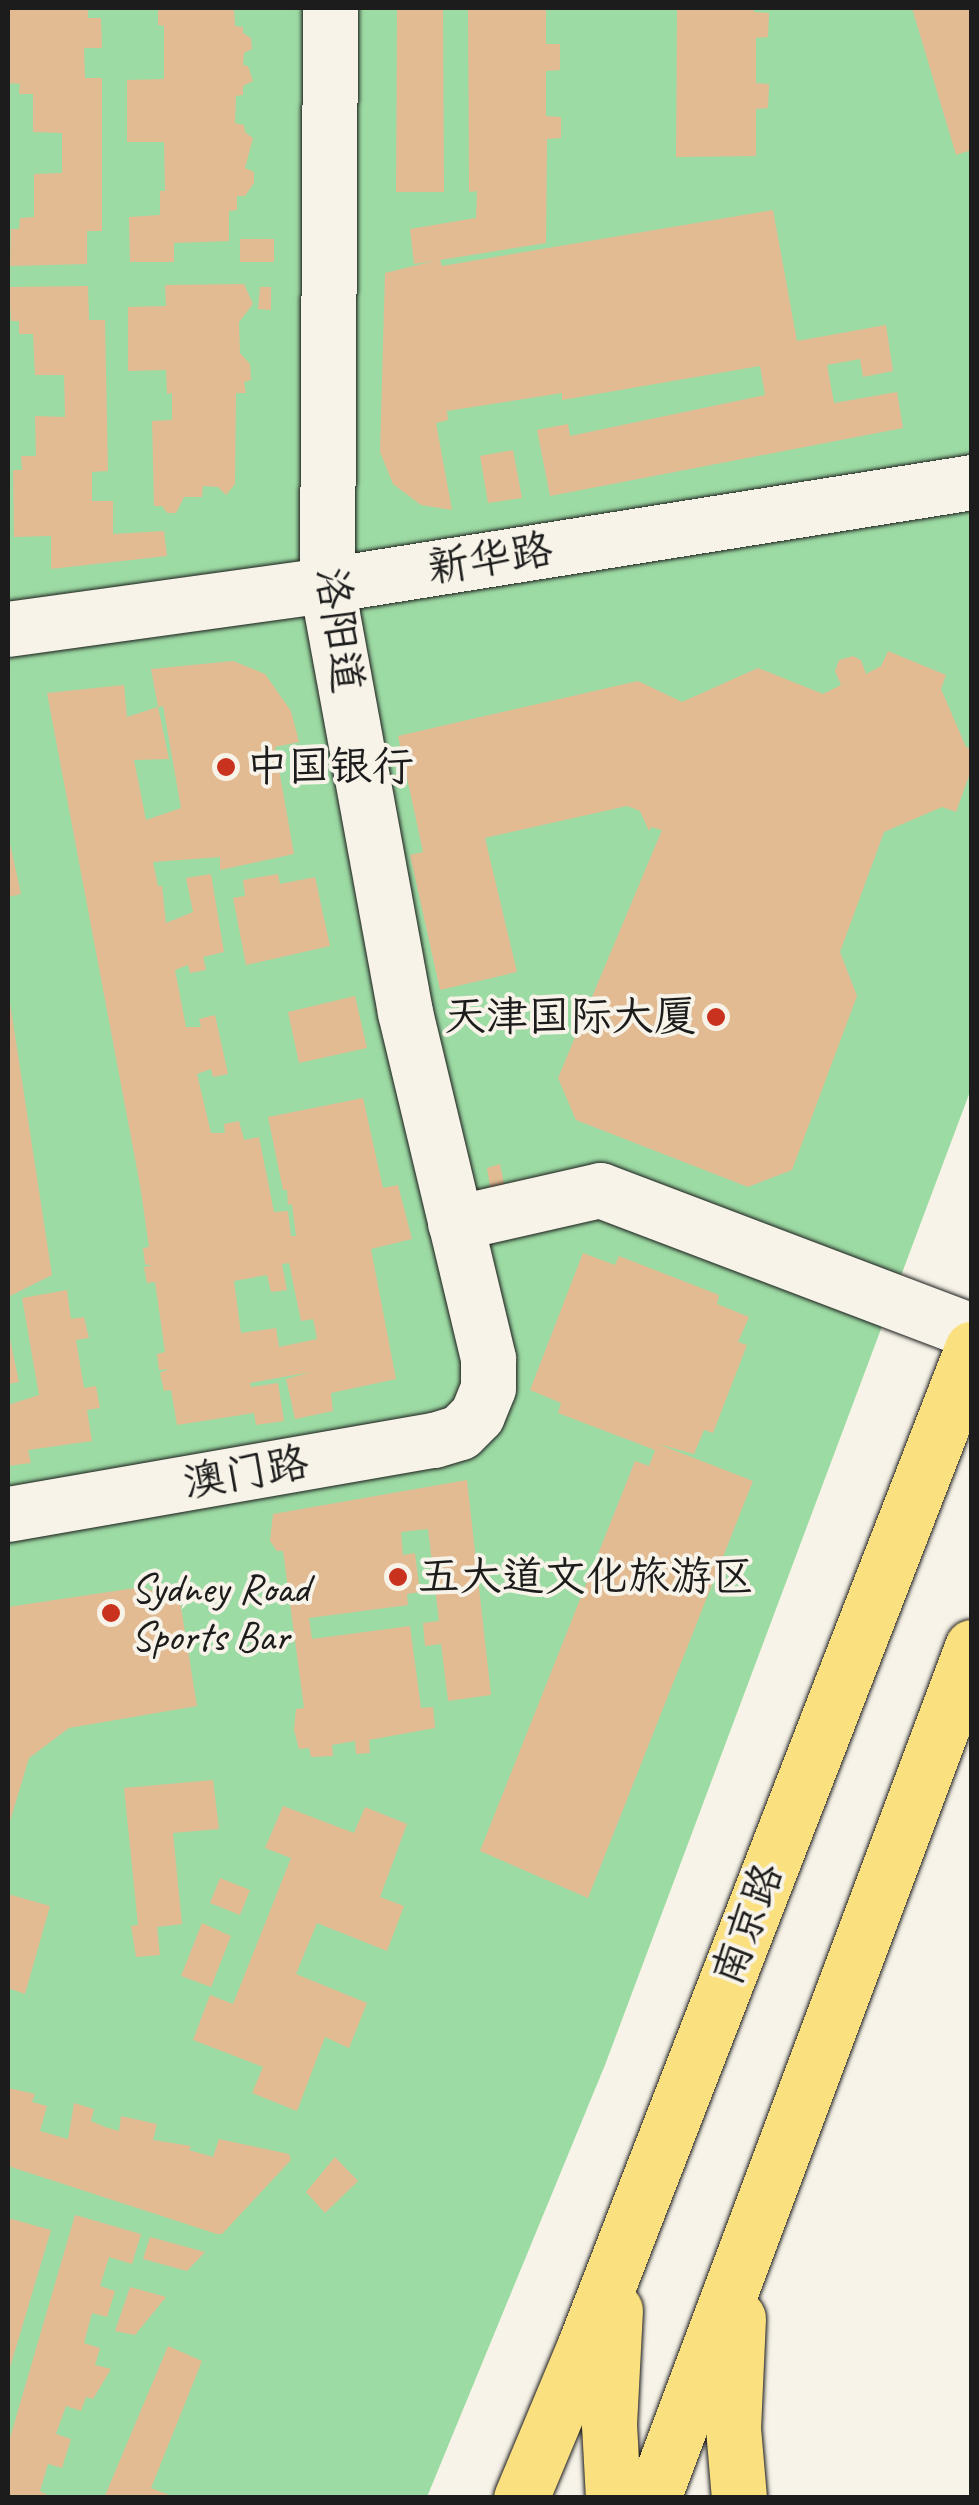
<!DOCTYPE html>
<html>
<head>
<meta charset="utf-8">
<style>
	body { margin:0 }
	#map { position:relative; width:979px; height:2505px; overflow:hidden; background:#f7f3e8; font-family:Caveat,"LXGW WenKai TC",sans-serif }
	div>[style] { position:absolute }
	.green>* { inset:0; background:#9ddba4 }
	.building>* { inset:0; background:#e2bb93 }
	.roads { filter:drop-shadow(0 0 2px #1c1c1c) drop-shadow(0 0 2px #1c1c1c) }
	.street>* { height:55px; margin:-27.5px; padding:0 27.5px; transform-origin:27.5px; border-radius:27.5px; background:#f7f3e8 }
	.secondary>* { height:55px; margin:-27.5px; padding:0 27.5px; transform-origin:27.5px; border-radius:27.5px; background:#f7f3e8 }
	.primary>* { height:55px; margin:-27.5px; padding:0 27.5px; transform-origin:27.5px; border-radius:27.5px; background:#fbe080 }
	.dots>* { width:28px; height:28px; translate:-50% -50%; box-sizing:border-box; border:5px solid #f7f3e8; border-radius:50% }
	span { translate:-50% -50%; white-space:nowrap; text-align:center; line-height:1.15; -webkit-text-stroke:8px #f7f3e8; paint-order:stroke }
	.street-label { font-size:42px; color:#1c1c1c }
	.poi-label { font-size:42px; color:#1c1c1c }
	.left { translate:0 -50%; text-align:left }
	.right { translate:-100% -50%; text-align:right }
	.frame { position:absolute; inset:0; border:10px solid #1c1c1c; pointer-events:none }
</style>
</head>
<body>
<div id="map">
	<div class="green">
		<div style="clip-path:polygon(8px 8px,971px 8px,971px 1089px,605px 2065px,427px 2497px,8px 2498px)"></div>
	</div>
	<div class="building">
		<div style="clip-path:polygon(8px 8px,88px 8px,88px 18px,101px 18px,102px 48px,84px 48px,85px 78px,102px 78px,102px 231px,87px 231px,87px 264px,10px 266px,11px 229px,19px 229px,20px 218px,34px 217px,34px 174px,62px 173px,62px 133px,33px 132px,33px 94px,19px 94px,20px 84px,8px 83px)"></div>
		<div style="clip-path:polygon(158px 8px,234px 10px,235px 26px,243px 27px,243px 33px,251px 38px,252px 49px,244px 53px,243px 65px,248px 66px,253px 81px,243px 86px,243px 95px,236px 96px,235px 123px,244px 125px,245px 132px,253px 138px,245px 168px,254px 172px,254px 183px,245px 196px,237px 196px,237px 210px,229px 211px,229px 241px,174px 243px,174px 262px,130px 262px,129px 217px,160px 215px,160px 191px,165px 191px,164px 142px,127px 142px,127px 80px,164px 79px,164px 26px,158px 25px)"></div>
		<div style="clip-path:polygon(397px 8px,443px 8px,444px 192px,396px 192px)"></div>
		<div style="clip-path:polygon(468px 8px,546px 8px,546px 44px,560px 44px,560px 70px,546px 71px,546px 116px,561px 117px,561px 138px,547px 139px,546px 243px,440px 260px,442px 266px,773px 210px,797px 341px,886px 325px,893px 371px,863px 377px,860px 359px,827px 365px,834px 403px,897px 392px,903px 428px,550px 496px,537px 430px,568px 424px,570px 436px,765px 395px,760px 366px,562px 400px,562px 393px,447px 411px,448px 420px,436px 423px,452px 510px,421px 505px,393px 484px,380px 452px,385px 273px,434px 261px,414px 264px,410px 229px,476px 218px,477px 191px,469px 192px)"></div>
		<div style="clip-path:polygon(677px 8px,754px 8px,754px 12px,769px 13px,768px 37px,756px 38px,756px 83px,769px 84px,768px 108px,756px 109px,756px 156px,676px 157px)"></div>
		<div style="clip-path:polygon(912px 8px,971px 8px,971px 150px,956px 155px)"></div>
		<div style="clip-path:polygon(240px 239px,274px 239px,274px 262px,240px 262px)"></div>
		<div style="clip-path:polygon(244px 284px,253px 304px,239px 322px,240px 353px,250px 364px,251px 380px,244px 382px,246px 393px,236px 393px,235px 484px,226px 495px,218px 487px,203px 486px,202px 497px,184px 497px,176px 513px,167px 513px,162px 506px,154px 506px,152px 421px,172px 420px,172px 393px,167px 394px,166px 370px,128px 371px,128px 307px,166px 306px,165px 285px)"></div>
		<div style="clip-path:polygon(88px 286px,89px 320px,105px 320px,108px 471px,92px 472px,92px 501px,113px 501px,113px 534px,164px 531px,167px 556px,51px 569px,51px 536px,14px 537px,13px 470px,22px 470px,21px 456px,36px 456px,35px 416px,65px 417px,64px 375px,35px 375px,33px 334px,19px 334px,19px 321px,11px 321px,9px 287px)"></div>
		<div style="clip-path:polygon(260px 287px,271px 287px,271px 310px,258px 309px)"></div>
		<div style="clip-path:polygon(513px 450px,522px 498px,488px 503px,480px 456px)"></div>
		<div style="clip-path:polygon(888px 651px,946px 675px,941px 689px,966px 747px,971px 749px,971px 770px,956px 812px,942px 807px,884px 832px,840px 952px,857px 996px,792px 1170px,748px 1187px,576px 1120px,558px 1078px,662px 830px,651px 827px,649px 831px,640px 811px,627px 806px,485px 838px,517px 972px,440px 990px,410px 855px,423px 852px,398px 736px,638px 681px,682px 702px,758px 668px,823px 694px,841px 685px,835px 671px,839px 660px,853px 656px,861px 660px,866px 674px,881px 666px)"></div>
		<div style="clip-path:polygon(evenodd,233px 661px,265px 674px,291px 711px,299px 742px,275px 747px,294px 854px,220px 870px,220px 857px,153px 862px,158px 886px,162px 886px,166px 923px,193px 912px,186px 878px,211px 874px,224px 952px,203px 957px,206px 970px,190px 973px,188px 965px,175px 970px,186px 1027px,201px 1027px,199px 1019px,215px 1015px,228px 1074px,213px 1077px,211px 1069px,197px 1074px,211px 1133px,225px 1133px,224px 1124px,239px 1121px,244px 1140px,259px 1137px,274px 1212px,288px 1211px,291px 1236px,296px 1236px,292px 1204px,288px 1205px,287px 1190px,283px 1190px,268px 1117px,363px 1098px,383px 1188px,398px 1185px,412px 1239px,371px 1249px,396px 1379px,331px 1393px,333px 1411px,295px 1419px,286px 1379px,311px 1372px,250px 1383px,251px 1387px,278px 1383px,284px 1421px,256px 1425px,254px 1413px,177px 1425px,171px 1390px,164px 1391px,160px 1373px,168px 1369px,159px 1370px,157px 1354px,165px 1352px,155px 1282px,147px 1283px,144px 1267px,152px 1266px,145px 1264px,143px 1248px,149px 1247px,140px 1185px,47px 693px,124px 685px,127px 717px,158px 707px,169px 759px,134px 760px,146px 820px,181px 808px,163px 706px,158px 707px,151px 669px,233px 661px,289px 1263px,301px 1321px,313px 1319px,317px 1339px,279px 1347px,276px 1328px,241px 1333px,234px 1281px,267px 1275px,271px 1292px,287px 1290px,282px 1264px,289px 1263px)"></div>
		<div style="clip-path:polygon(8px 835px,21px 894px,8px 897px)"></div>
		<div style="clip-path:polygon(278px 874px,280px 884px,315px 877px,330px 946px,246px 965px,233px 898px,245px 896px,243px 880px)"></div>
		<div style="clip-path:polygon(8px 990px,52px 1275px,8px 1297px)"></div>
		<div style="clip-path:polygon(355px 996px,367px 1048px,299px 1063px,288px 1012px)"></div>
		<div style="clip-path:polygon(500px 1164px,505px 1189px,491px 1192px,487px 1168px)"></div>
		<div style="clip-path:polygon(583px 1253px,615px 1265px,619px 1256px,719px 1295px,717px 1304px,749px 1317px,738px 1342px,747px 1345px,713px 1433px,704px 1430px,694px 1454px,658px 1444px,753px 1481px,588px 1898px,480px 1851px,635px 1461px,649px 1466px,655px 1450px,558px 1413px,561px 1403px,530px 1390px)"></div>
		<div style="clip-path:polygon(67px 1290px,71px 1319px,84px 1317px,89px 1338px,76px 1340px,84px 1388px,96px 1386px,100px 1408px,87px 1410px,92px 1441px,28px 1450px,31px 1463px,8px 1466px,8px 1405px,39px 1395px,22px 1298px)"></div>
		<div style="clip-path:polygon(8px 1330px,19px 1382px,8px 1384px)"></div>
		<div style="clip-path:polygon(467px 1480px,491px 1695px,448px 1701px,441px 1644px,425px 1646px,423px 1623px,439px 1621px,428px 1529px,401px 1532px,403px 1555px,415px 1553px,420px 1592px,407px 1594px,408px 1605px,309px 1618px,312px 1639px,410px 1626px,421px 1708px,433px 1707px,435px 1728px,369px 1740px,370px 1753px,356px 1754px,355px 1741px,332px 1745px,333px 1756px,311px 1757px,309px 1748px,299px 1749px,294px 1730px,296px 1709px,304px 1708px,283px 1551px,277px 1551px,270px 1541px,273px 1514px)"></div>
		<div style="clip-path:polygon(142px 1587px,180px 1601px,197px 1706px,69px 1728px,29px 1758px,8px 1828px,8px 1607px)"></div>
		<div style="clip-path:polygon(213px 1780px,219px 1829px,173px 1833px,182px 1924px,157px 1927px,160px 1955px,136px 1957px,131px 1926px,138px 1925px,124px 1788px)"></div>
		<div style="clip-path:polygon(283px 1806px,354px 1833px,365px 1807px,407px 1824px,380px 1897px,404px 1906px,387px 1951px,317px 1923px,296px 1974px,367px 2003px,349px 2048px,325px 2037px,297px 2111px,252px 2093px,263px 2067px,193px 2040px,210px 1995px,233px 2004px,291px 1858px,265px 1848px)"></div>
		<div style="clip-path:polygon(220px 1878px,250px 1890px,240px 1915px,210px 1903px)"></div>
		<div style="clip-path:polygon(8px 1894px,50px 1906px,25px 1994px,8px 1988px)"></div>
		<div style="clip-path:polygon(202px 1923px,231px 1936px,211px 1987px,181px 1976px)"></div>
		<div style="clip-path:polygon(8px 2088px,35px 2094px,32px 2102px,47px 2106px,40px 2131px,68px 2139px,74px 2103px,94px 2109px,91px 2121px,105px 2127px,119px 2131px,121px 2116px,157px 2124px,153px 2140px,191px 2146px,189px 2150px,213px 2157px,219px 2139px,289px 2154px,291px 2160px,222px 2234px,217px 2234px,8px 2166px)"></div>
		<div style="clip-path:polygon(335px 2157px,358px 2181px,325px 2213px,306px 2192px)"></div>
		<div style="clip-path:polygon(75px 2215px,141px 2234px,132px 2264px,109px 2257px,100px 2286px,115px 2291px,107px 2317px,92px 2313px,84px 2343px,100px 2348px,95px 2365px,111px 2369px,93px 2399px,86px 2397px,81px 2411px,66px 2406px,56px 2434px,71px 2439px,62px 2468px,48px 2464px,40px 2491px,53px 2498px,8px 2498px,8px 2445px)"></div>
		<div style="clip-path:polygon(8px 2218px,51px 2230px,9px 2371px,8px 2371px)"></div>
		<div style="clip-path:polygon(150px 2237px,205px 2252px,187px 2271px,143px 2259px)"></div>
		<div style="clip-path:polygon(130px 2287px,166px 2297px,135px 2335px,115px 2331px)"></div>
		<div style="clip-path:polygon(168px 2346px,202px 2361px,151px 2488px,169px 2495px,104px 2498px)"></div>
	</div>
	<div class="roads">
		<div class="street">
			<div style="left:455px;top:1223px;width:149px;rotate:-12.8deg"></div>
			<div style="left:600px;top:1190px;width:398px;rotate:20.8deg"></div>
			<div style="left:8px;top:1514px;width:432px;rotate:-9.9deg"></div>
			<div style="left:434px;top:1440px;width:27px;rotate:-17deg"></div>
			<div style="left:460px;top:1432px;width:24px;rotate:-45deg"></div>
			<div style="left:477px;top:1415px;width:29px;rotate:-68deg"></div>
			<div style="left:488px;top:1388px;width:30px;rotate:-90deg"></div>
			<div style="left:488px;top:1358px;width:356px;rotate:-103.5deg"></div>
			<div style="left:405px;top:1012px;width:434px;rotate:-100.4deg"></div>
		</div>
		<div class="secondary">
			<div style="left:327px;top:585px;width:577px;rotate:-89.7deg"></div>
			<div style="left:8px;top:629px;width:322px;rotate:-7.9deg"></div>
			<div style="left:327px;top:585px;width:653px;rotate:-9.07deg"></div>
		</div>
		<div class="primary">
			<div style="left:738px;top:2318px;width:110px;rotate:92.6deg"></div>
			<div style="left:733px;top:2428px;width:70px;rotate:85.1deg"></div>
			<div style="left:521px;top:2498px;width:166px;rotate:-67.3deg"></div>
			<div style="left:585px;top:2345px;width:1069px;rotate:-68.77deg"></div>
			<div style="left:613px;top:2498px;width:74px;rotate:-93.1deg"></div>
			<div style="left:609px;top:2424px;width:114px;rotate:-87deg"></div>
			<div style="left:653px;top:2498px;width:909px;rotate:-69.45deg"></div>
		</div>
	</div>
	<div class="dots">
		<div style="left:226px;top:767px;background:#c8321e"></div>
		<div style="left:716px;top:1017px;background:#c8321e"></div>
		<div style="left:398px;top:1577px;background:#c8321e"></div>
		<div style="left:111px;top:1613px;background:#c8321e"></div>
	</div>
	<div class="street-label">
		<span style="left:490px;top:559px;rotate:-9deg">新华路</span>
		<span style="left:339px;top:630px;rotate:82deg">洛阳道</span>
		<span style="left:246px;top:1473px;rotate:-10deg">澳门路</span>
		<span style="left:748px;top:1924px;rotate:-69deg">南京路</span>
	</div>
	<div class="poi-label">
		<span class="left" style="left:246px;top:767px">中国银行</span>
		<span class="right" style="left:696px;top:1017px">天津国际大厦</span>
		<span class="left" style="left:418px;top:1577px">五大道文化旅游区</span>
		<span class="left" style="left:131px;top:1613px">Sydney Road<br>Sports Bar</span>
	</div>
	<div class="frame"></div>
</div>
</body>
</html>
